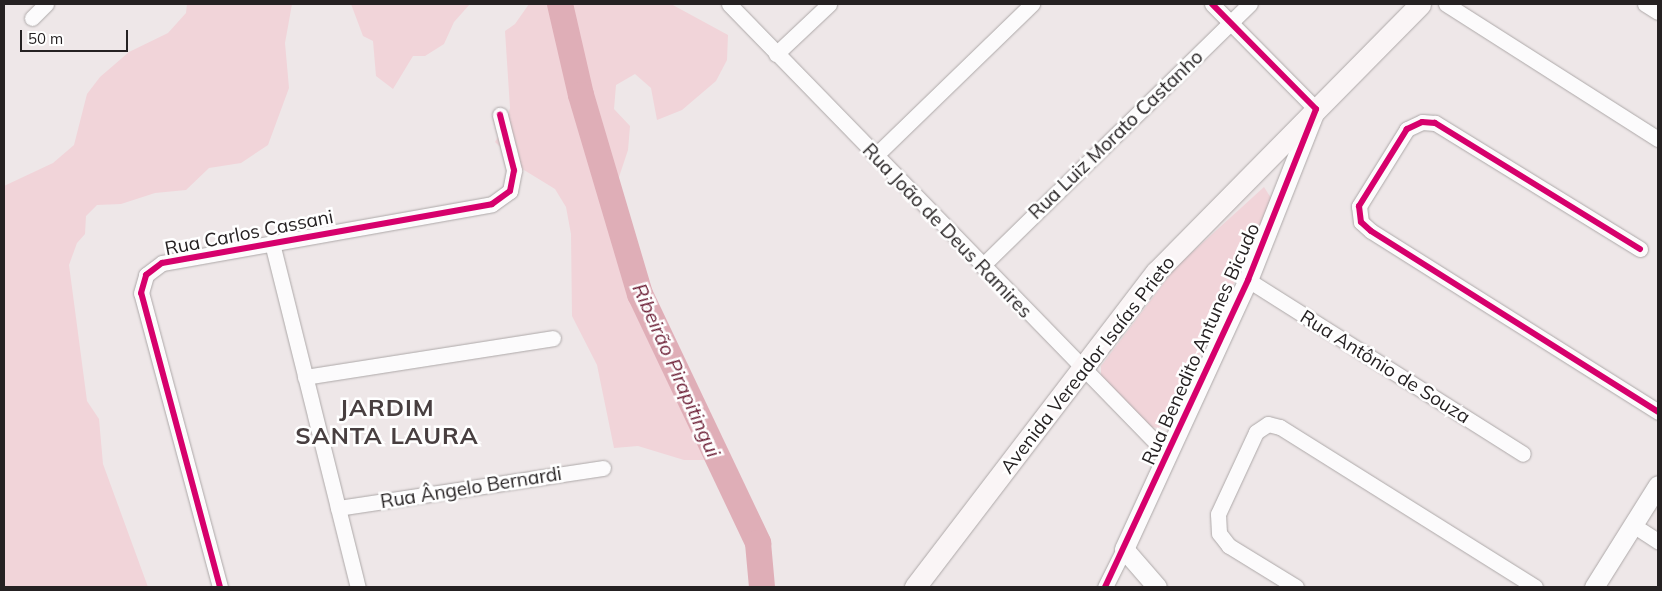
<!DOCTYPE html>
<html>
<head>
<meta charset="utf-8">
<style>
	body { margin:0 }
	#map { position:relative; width:1662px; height:591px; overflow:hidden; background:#eee7e8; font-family:Mulish,sans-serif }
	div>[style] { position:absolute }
	.green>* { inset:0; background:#f1d4d9 }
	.river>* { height:26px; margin:-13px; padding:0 13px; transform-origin:13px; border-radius:13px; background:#dfaeb7 }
	.roads { filter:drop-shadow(0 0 1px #ada8a8) drop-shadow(0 0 1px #ada8a8) }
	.minor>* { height:15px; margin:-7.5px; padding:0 7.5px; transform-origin:7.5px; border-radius:7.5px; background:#fcfbfc }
	.tertiary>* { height:19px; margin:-9.5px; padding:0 9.5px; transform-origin:9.5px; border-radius:9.5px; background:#fcfbfc }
	.secondary>* { height:21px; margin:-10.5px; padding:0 10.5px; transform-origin:10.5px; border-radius:10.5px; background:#faf5f6 }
	.cycleway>* { height:6px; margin:-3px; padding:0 3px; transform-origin:3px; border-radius:3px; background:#d6006c }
	span { translate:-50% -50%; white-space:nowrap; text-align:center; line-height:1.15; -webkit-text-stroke:5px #fff; paint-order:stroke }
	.street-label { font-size:19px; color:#252122 }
	.water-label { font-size:20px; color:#6c1e35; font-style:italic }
	.district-label { font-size:24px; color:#483f40; font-weight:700; letter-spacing:1px }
	.frame { position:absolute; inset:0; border:5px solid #252122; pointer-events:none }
	.scale { position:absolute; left:20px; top:30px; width:108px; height:22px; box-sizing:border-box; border:2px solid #252122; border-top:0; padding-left:6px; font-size:15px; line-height:18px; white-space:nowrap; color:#252122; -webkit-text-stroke:4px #fff; paint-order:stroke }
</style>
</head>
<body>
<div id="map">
	<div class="green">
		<div style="clip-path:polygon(187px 4px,292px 4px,285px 43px,289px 88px,268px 145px,241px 163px,209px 168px,186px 190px,155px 193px,121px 204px,97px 205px,86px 216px,85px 234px,77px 243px,69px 265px,87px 401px,99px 419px,103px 464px,148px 587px,4px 587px,4px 186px,53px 163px,74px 145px,87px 94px,100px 77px,129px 52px,168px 33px,186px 13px)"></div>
		<div style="clip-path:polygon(351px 4px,470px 4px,454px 22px,444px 44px,425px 56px,413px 56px,393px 89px,376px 76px,373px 41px,363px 36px)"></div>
		<div style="clip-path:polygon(529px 4px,671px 4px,728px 35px,727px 60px,716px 81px,682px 110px,657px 120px,651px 88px,635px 74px,616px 85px,614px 109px,630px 126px,628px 150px,619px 177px,620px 222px,636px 263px,638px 285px,662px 323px,675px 366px,713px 447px,706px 460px,684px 460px,638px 446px,614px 448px,597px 365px,572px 316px,571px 234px,566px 207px,555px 189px,524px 170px,495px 142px,505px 125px,510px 108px,505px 31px,515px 24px)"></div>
		<div style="clip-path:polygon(1264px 187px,1271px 198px,1258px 233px,1167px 423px,1158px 428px,1147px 426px,1101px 377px,1101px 366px,1176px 267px)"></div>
	</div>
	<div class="river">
		<div style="left:560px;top:4px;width:93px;rotate:77deg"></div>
		<div style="left:581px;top:95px;width:208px;rotate:73.5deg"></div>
		<div style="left:640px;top:294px;width:276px;rotate:64.6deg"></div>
		<div style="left:758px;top:543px;width:44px;rotate:84.8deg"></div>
	</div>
	<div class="roads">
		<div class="minor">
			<div style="left:729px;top:4px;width:628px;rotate:45.77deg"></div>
			<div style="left:1212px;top:4px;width:148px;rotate:45.3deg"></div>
			<div style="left:1446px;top:4px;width:251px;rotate:32.5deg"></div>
			<div style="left:1645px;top:4px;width:15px;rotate:32deg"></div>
			<div style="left:32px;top:18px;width:20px;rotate:-45deg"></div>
			<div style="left:776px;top:54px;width:73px;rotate:-43.3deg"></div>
			<div style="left:875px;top:156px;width:219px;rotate:-44.1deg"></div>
			<div style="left:272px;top:243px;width:355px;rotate:76deg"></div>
			<div style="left:1640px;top:249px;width:241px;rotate:-148.4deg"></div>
			<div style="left:1435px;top:123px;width:13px;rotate:-176deg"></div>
			<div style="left:1422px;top:122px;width:17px;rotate:155deg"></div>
			<div style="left:1407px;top:129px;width:91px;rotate:121.9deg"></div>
			<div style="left:1359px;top:206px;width:16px;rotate:83deg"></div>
			<div style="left:1361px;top:222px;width:13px;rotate:42deg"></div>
			<div style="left:1371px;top:231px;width:339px;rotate:32.2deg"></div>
			<div style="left:982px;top:266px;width:375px;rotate:-44.4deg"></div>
			<div style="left:1248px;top:280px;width:325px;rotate:32.3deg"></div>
			<div style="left:305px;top:377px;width:251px;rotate:-8.9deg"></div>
			<div style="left:338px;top:508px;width:268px;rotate:-8.6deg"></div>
			<div style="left:1633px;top:525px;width:30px;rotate:33deg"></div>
			<div style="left:220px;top:587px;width:304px;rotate:-105deg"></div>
			<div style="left:141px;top:293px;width:19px;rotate:-74deg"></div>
			<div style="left:146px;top:275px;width:20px;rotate:-37deg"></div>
			<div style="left:162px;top:263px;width:335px;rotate:-10.1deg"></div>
			<div style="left:492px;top:204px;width:22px;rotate:-36deg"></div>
			<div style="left:510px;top:191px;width:21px;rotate:-79deg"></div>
			<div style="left:514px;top:170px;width:57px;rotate:-104.3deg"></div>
			<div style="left:1105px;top:587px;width:42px;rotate:-63.4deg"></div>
			<div style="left:1296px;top:587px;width:79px;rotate:-148.5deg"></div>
			<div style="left:1229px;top:546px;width:16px;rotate:-128deg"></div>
			<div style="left:1219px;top:533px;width:19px;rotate:-93deg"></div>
			<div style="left:1218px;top:514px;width:90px;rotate:-65.1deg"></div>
			<div style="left:1256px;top:432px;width:14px;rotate:-34deg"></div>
			<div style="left:1268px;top:424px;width:12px;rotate:14deg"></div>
			<div style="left:1280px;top:427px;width:301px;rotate:32.1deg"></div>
		</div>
		<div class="tertiary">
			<div style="left:1157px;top:587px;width:50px;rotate:-131deg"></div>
			<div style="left:1124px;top:549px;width:296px;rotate:-65.3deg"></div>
			<div style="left:1248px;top:280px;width:182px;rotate:-68.4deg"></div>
			<div style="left:1594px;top:587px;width:120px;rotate:-57.9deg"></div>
		</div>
		<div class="secondary">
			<div style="left:915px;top:587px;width:397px;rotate:-52.6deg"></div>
			<div style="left:1156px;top:272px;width:376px;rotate:-45.4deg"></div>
		</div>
	</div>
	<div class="cycleway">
		<div style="left:1640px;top:249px;width:241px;rotate:-148.4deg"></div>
		<div style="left:1435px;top:123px;width:13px;rotate:-176deg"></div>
		<div style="left:1422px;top:122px;width:17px;rotate:155deg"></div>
		<div style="left:1407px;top:129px;width:91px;rotate:121.9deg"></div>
		<div style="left:1359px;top:206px;width:16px;rotate:83deg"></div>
		<div style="left:1361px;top:222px;width:13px;rotate:42deg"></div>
		<div style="left:1371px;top:231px;width:339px;rotate:32.2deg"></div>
		<div style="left:220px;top:587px;width:304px;rotate:-105deg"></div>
		<div style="left:141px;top:293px;width:19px;rotate:-74deg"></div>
		<div style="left:146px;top:275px;width:20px;rotate:-37deg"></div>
		<div style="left:162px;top:263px;width:335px;rotate:-10.1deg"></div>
		<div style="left:492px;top:204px;width:22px;rotate:-36deg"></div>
		<div style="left:510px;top:191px;width:21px;rotate:-79deg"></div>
		<div style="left:514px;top:170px;width:57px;rotate:-104.3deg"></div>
		<div style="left:1105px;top:587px;width:339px;rotate:-65deg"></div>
		<div style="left:1248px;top:280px;width:184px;rotate:-68.3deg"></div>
		<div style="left:1316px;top:109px;width:148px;rotate:-134.7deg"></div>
	</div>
	<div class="street-label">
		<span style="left:1116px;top:135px;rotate:-44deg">Rua Luiz Morato Castanho</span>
		<span style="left:947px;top:231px;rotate:46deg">Rua João de Deus Ramires</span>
		<span style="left:249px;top:233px;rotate:-11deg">Rua Carlos Cassani</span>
		<span style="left:1201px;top:344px;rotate:-66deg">Rua Benedito Antunes Bicudo</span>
		<span style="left:1088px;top:365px;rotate:-52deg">Avenida Vereador Isaías Prieto</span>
		<span style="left:1385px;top:367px;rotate:32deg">Rua Antônio de Souza</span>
		<span style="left:471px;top:488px;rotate:-9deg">Rua Ângelo Bernardi</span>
	</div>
	<div class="water-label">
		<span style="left:677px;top:370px;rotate:66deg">Ribeirão Pirapitingui</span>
	</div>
	<div class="district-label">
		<span style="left:387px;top:422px">JARDIM<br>SANTA LAURA</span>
	</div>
	<div class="frame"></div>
	<div class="scale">50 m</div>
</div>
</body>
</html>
